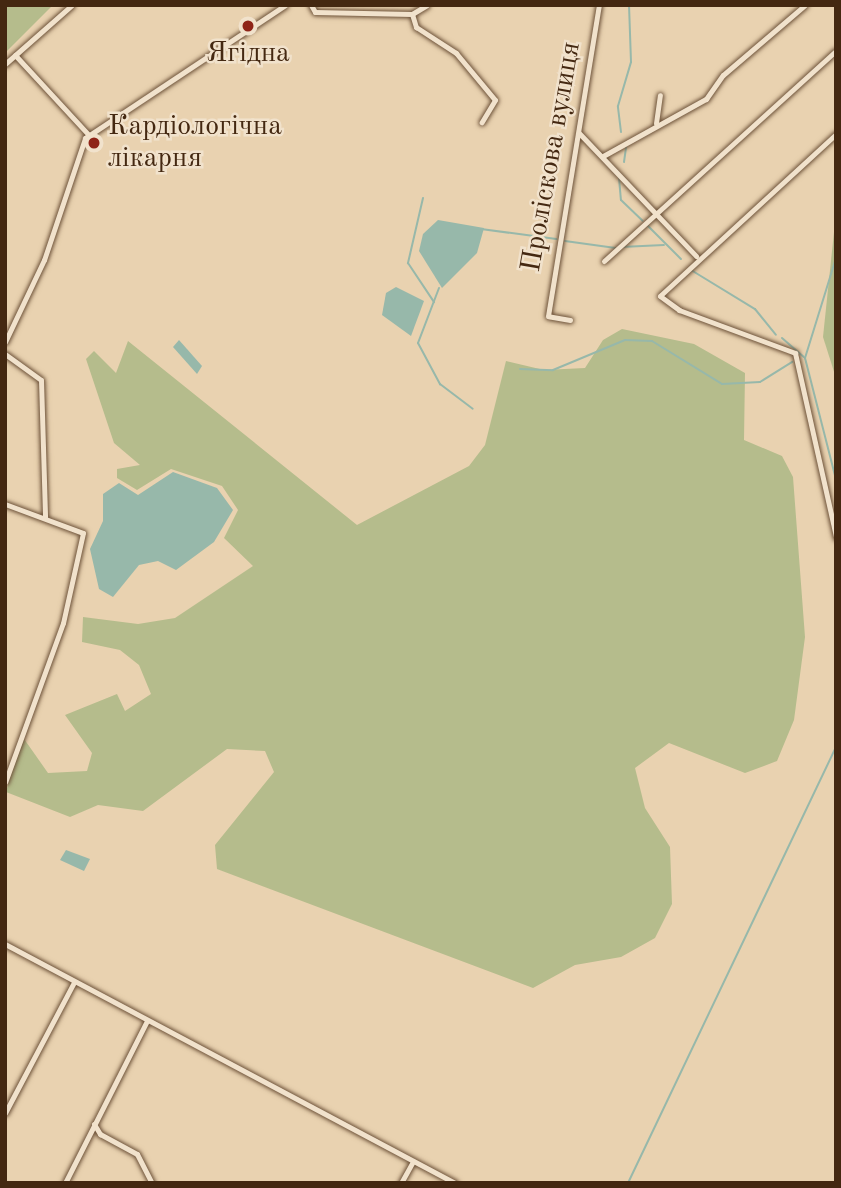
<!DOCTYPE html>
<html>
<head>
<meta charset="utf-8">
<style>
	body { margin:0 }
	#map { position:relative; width:841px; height:1188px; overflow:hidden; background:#e9d2b0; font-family:"Old Standard TT",serif }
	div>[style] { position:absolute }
	.green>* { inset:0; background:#b5bc8c }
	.water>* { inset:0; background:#97b8aa }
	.stream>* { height:2px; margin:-1px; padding:0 1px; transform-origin:1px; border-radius:1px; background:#97b8aa }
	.roads { filter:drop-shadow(0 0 2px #6d5239) drop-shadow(0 0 2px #6d5239) }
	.street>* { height:5px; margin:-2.5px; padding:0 2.5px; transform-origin:2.5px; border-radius:2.5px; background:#f1e2cc }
	.dots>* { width:19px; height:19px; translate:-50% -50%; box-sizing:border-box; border:4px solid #f1e2cc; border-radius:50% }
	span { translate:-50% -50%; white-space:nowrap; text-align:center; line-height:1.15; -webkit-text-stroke:5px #f1e2cc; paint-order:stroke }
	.poi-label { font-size:28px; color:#442811 }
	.left { translate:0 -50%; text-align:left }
	.street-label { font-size:28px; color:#442811 }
	.frame { position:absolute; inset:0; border:7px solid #442811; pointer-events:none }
</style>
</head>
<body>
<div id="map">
	<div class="green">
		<div style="clip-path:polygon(5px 5px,53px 5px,5px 53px)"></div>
		<div style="clip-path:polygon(836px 213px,836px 378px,823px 337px)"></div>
		<div style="clip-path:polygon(622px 329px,694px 344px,745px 373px,744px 440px,782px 456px,793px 477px,805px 637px,794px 720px,777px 761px,745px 773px,669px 743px,635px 768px,645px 808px,670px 847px,672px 904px,655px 938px,621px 957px,575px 965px,533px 988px,217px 869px,215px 845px,274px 772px,265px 751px,227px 749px,143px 811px,98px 805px,70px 817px,6px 792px,22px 736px,48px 773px,87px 771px,92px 753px,65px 715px,117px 694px,125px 711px,151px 694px,139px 665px,120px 650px,82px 642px,83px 617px,138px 624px,175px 618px,253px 566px,224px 538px,238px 510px,222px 486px,171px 469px,137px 490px,117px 478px,117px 469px,140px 465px,114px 443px,86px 359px,94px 351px,116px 373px,128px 341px,357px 525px,469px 466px,485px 445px,506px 361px,544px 370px,585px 368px,603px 340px)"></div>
	</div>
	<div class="water">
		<div style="clip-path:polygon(438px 220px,484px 228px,477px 253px,442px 288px,419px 251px,423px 234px)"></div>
		<div style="clip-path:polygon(396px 287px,424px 301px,411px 336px,382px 315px,386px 293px)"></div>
		<div style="clip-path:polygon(179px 340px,202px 366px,197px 374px,173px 347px)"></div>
		<div style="clip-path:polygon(173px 472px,217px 488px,233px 510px,214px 542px,176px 570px,158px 561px,139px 565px,113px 597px,99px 589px,90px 549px,103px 521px,103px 494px,119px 483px,138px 495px)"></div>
		<div style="clip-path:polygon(66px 850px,90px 859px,84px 871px,60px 860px)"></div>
	</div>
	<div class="stream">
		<div style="left:621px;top:132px;width:26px;rotate:-97deg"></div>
		<div style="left:618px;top:106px;width:46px;rotate:-73.5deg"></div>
		<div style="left:631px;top:62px;width:57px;rotate:-92deg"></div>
		<div style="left:624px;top:162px;width:15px;rotate:-82deg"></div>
		<div style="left:619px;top:178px;width:22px;rotate:85deg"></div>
		<div style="left:621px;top:200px;width:30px;rotate:44deg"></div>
		<div style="left:423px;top:198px;width:67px;rotate:103deg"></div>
		<div style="left:408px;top:263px;width:47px;rotate:56.3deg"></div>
		<div style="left:647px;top:225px;width:48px;rotate:45deg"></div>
		<div style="left:481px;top:229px;width:76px;rotate:7.6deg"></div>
		<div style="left:565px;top:241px;width:51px;rotate:7.8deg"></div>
		<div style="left:621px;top:247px;width:43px;rotate:-2.7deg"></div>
		<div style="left:836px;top:258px;width:105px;rotate:107.2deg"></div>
		<div style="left:805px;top:358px;width:126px;rotate:75.7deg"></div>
		<div style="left:691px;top:270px;width:75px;rotate:31.4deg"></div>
		<div style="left:755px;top:309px;width:33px;rotate:51deg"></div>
		<div style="left:439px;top:288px;width:59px;rotate:110.9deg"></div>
		<div style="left:418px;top:343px;width:47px;rotate:61.8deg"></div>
		<div style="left:440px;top:384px;width:41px;rotate:37.1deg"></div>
		<div style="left:782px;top:338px;width:29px;rotate:41deg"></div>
		<div style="left:520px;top:369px;width:33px;rotate:2deg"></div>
		<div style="left:553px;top:370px;width:78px;rotate:-22.6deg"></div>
		<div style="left:625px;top:340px;width:27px;rotate:2deg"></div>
		<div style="left:652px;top:341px;width:82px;rotate:31.6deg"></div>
		<div style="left:722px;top:384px;width:38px;rotate:-3deg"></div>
		<div style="left:760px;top:382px;width:38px;rotate:-32deg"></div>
		<div style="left:628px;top:1183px;width:484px;rotate:-64.5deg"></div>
	</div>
	<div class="roads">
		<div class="street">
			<div style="left:311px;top:5px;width:8px;rotate:60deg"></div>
			<div style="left:315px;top:12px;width:97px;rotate:1.2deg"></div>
			<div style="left:412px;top:14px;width:14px;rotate:73deg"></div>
			<div style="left:416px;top:27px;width:48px;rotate:33deg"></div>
			<div style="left:456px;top:53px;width:61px;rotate:50.3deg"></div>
			<div style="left:495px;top:100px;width:26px;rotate:121deg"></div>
			<div style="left:412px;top:14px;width:17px;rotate:-31deg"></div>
			<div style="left:15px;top:55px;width:108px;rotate:47.3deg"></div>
			<div style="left:5px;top:64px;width:89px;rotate:-41.4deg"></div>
			<div style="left:656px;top:123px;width:28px;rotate:-82deg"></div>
			<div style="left:579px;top:133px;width:170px;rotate:46.4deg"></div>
			<div style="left:836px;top:134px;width:239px;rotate:137.4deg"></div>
			<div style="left:660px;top:296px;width:24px;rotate:36deg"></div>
			<div style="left:679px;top:310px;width:124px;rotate:20.3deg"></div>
			<div style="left:795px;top:353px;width:189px;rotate:77.4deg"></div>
			<div style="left:603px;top:156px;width:118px;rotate:-29deg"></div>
			<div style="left:706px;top:99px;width:29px;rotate:-55deg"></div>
			<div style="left:723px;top:75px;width:108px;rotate:-40.5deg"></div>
			<div style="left:604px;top:261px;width:313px;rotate:-42.2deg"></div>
			<div style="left:570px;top:320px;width:22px;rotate:-170deg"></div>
			<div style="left:548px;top:316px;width:315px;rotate:-80.7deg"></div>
			<div style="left:5px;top:342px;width:91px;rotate:-64.6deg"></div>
			<div style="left:44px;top:260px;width:129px;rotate:-71.4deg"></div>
			<div style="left:85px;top:138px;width:240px;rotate:-33.6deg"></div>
			<div style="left:5px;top:354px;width:44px;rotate:35.8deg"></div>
			<div style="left:41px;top:380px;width:137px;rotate:88.3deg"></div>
			<div style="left:5px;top:504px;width:83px;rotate:20.4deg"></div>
			<div style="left:83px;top:533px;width:92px;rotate:102.5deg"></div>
			<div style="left:63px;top:623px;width:169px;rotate:110deg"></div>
			<div style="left:5px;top:944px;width:510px;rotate:27.97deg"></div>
			<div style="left:5px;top:1113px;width:148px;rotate:-62.2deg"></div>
			<div style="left:94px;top:1124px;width:12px;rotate:59deg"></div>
			<div style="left:100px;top:1134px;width:42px;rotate:28.4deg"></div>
			<div style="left:137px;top:1154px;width:33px;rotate:63deg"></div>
			<div style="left:65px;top:1183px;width:182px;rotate:-63.2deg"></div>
			<div style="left:401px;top:1183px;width:25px;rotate:-61deg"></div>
		</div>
	</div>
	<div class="dots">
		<div style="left:248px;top:26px;background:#8f2418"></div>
		<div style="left:94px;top:143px;background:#8f2418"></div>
	</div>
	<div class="poi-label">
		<span style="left:248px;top:54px">Ягідна</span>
		<span class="left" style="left:108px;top:143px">Кардіологічна<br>лікарня</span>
	</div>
	<div class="street-label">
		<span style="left:552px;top:157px;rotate:-80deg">Проліскова вулиця</span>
	</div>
	<div class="frame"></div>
</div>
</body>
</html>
